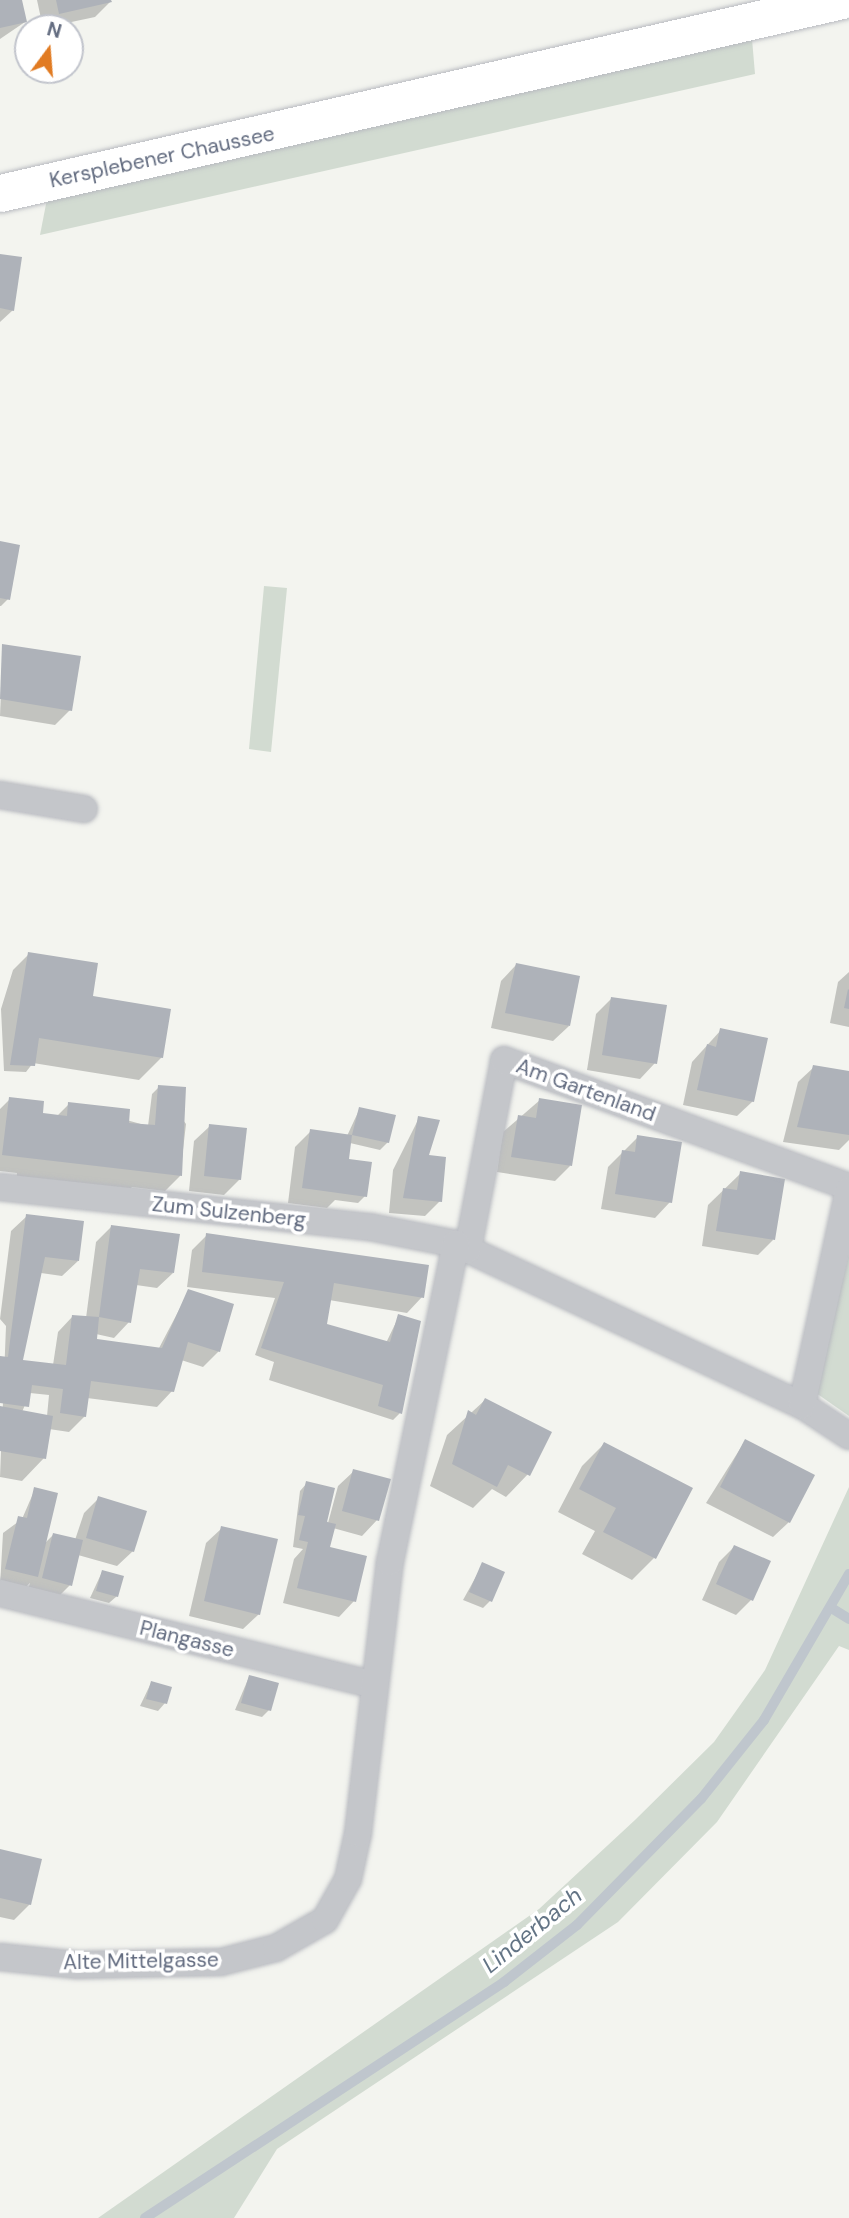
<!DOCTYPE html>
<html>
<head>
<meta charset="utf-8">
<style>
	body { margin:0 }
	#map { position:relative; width:849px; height:2218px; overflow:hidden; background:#f3f4ef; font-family:"DM Sans",sans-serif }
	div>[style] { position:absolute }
	.green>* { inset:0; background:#d2dbd1 }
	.shadow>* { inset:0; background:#0003 }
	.stream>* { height:10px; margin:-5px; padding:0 5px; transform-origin:5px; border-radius:5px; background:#bfc6cd }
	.building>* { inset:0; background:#aeb2b9 }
	.roads { filter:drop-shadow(0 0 2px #b8bac0) drop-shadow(0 0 2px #b8bac0) }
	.street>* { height:26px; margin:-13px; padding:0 13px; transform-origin:13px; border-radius:13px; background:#c4c6ca }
	.secondary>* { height:37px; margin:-18.5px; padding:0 18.5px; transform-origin:18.5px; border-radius:18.5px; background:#fff }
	span { translate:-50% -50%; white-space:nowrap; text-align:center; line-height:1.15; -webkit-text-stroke:7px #fff; paint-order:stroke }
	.street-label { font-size:21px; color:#636c80 }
	.water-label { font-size:23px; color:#637485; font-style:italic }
	.north { position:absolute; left:14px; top:14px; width:70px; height:70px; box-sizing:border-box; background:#fff; border:2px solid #c1c4cc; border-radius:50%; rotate:16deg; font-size:19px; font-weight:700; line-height:28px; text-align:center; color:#636c80 }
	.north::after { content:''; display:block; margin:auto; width:24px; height:32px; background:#e17b22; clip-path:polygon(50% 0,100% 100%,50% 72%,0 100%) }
</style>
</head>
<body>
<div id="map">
	<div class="green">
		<div style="clip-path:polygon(752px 39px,755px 74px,40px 235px,47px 199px)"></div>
		<div style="clip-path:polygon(264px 586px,287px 588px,271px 752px,249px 749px)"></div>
		<div style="clip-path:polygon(849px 1253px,849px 1416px,816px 1393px)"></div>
		<div style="clip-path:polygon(849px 1487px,849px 1650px,839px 1646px,717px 1822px,618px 1922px,277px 2149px,234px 2218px,98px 2218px,539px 1909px,635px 1820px,714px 1742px,765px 1670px)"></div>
	</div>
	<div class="shadow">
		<div style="clip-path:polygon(0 0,20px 0,25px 22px,0 39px)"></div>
		<div style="clip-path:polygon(37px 0,110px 0,110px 2px,95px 17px,43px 28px)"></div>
		<div style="clip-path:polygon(0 256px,13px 310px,0 322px)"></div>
		<div style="clip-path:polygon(0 543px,8px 599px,1px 606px,0 606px)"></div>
		<div style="clip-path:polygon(3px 646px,70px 710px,55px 725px,0 716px)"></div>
		<div style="clip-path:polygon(29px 954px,91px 998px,162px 1057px,139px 1080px,33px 1063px,26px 1072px,4px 1071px,1px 1009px,13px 970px)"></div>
		<div style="clip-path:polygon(516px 965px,569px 1026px,553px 1041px,491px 1028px,501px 981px)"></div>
		<div style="clip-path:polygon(849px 972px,849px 1027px,830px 1023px,838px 982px)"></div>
		<div style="clip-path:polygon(612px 998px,655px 1063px,640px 1079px,587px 1070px,596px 1014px)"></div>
		<div style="clip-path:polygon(721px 1030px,753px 1101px,737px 1116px,683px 1105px,692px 1062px)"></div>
		<div style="clip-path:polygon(814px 1067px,849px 1073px,849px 1140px,839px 1150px,783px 1142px,798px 1082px)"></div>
		<div style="clip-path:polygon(159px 1087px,186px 1124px,180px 1176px,165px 1191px,132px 1187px,125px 1194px,16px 1181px,17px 1173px,0 1171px,0 1109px,10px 1099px,41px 1115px,57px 1116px,69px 1104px,148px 1126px,152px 1094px)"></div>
		<div style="clip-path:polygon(540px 1100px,570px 1166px,555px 1181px,497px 1172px,503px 1132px)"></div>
		<div style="clip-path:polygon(360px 1108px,388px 1142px,380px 1150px,350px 1143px,347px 1164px,365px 1196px,358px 1203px,335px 1200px,327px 1208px,288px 1203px,295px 1147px,311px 1131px,347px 1136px)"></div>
		<div style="clip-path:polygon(419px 1118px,440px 1201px,425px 1216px,389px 1213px,393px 1170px)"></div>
		<div style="clip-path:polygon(210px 1126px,240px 1179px,224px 1195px,189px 1191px,194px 1141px)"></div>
		<div style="clip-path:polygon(638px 1137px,670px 1202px,655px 1218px,601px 1209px,608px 1167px)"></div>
		<div style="clip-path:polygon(741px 1173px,773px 1240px,758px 1255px,702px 1246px,708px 1205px)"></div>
		<div style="clip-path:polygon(evenodd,27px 1216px,78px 1261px,62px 1276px,41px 1273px,21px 1361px,53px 1365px,58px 1332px,73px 1316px,86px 1318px,96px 1242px,111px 1227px,173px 1273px,157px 1288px,136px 1285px,129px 1322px,114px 1338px,96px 1334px,95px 1341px,158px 1350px,189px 1291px,219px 1351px,203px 1367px,178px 1359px,172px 1391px,157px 1407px,87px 1398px,85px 1416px,69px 1432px,49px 1429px,44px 1458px,22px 1481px,0 1477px,6px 1326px,0 1319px,11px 1231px,27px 1216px,30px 1393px,49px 1395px,47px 1416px,22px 1412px,30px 1393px)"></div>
		<div style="clip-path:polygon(207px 1235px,422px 1297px,407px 1313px,329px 1300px,325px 1325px,386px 1343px,399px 1316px,400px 1413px,393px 1420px,269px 1380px,274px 1362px,255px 1355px,275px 1298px,187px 1287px,192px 1250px)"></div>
		<div style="clip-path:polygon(485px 1400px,528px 1474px,506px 1497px,492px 1489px,473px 1508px,430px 1486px,447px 1435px)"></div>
		<div style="clip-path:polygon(745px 1441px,789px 1522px,773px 1537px,706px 1503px)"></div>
		<div style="clip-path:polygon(604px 1444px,654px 1558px,632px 1580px,582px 1554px,595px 1531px,558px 1512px,582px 1466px)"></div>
		<div style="clip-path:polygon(354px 1471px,377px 1520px,362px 1536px,333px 1528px,328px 1548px,354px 1601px,339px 1617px,283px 1603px,294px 1559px,303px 1549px,293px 1547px,300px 1491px,307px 1483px,328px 1523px,338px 1486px)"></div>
		<div style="clip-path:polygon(35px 1489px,44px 1544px,53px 1535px,75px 1540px,84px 1513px,99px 1498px,133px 1551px,117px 1566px,78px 1555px,70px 1585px,55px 1600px,27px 1593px,30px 1583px,21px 1591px,0 1586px,3px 1533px,22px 1519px)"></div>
		<div style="clip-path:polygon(222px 1528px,259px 1614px,243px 1629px,189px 1616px,206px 1543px)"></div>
		<div style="clip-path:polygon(734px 1547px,751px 1600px,736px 1615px,702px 1600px,719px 1562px)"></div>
		<div style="clip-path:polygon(483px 1564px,490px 1601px,483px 1608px,463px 1600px)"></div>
		<div style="clip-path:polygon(102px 1572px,117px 1596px,109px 1603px,90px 1598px)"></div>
		<div style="clip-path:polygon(249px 1677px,269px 1710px,262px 1717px,235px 1710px)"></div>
		<div style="clip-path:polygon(151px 1683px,165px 1703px,158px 1711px,140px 1706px)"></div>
		<div style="clip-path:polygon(0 1851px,30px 1904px,14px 1920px,0 1917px)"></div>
	</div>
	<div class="stream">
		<div style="left:833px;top:1609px;width:19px;rotate:32deg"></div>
		<div style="left:145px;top:2218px;width:430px;rotate:-33.3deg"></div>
		<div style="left:504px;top:1982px;width:93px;rotate:-38deg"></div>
		<div style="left:577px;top:1925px;width:177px;rotate:-45.5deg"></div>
		<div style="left:701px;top:1799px;width:101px;rotate:-51.4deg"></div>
		<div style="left:764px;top:1720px;width:169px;rotate:-59.8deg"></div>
	</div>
	<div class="building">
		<div style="clip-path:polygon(0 0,22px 0,27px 22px,0 28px)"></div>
		<div style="clip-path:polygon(56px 0,111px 0,112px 2px,59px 14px)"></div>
		<div style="clip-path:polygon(0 254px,22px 257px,14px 311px,0 308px)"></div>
		<div style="clip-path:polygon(0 541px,20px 545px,10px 600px,0 598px)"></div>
		<div style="clip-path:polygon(2px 644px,81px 656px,72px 711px,0 699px)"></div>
		<div style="clip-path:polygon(28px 952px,98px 963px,93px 996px,171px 1009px,163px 1058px,39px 1038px,35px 1066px,10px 1065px)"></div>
		<div style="clip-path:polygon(516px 963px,580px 976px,570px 1026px,505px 1013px)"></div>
		<div style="clip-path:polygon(848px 989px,849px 990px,849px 1009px,844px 1008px)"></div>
		<div style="clip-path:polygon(611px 997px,667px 1005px,657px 1064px,602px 1055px)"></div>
		<div style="clip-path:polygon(720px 1028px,768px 1038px,754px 1102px,697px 1090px,707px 1044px,716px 1047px)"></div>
		<div style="clip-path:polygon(813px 1065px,849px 1071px,849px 1135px,797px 1127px)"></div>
		<div style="clip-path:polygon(158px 1085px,186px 1087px,182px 1176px,2px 1155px,9px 1097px,44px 1101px,43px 1113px,67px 1116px,68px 1102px,130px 1109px,129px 1123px,155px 1125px)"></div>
		<div style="clip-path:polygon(539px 1098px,582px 1105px,572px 1166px,511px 1157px,518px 1115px,536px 1118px)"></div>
		<div style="clip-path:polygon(359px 1107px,396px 1115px,389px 1143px,352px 1135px)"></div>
		<div style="clip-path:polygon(418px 1116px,440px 1120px,429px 1155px,446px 1157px,442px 1202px,403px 1198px)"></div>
		<div style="clip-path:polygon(209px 1124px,247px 1128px,241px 1180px,204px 1176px)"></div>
		<div style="clip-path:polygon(310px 1129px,352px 1135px,349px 1159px,372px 1162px,367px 1197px,302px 1188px)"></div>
		<div style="clip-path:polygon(637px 1135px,682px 1142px,672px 1203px,615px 1194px,622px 1150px,635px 1152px)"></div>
		<div style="clip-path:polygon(740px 1171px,785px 1179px,775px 1240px,716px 1231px,723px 1188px,737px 1190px)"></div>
		<div style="clip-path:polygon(26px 1214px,84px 1221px,79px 1261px,45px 1257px,23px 1360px,66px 1365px,72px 1315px,99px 1317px,97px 1339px,162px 1348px,188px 1289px,234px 1304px,220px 1352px,188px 1342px,174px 1392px,91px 1381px,86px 1417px,60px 1413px,63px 1389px,32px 1385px,29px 1407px,0 1403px,0 1356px,8px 1357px)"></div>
		<div style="clip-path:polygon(111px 1225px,180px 1234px,174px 1273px,140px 1269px,131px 1323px,99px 1317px)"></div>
		<div style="clip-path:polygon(206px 1233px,429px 1265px,424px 1298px,334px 1283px,327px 1324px,390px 1342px,398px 1314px,421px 1321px,402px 1414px,378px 1406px,383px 1385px,261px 1348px,284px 1282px,202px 1272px)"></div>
		<div style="clip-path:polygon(485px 1398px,552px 1432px,530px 1476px,508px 1465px,497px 1487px,452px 1464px,468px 1410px,476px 1415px)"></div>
		<div style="clip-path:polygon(0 1406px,53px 1416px,46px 1459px,0 1451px)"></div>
		<div style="clip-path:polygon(745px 1439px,815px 1475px,790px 1523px,720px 1487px)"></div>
		<div style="clip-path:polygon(604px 1442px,693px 1488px,656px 1559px,603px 1532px,616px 1508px,579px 1489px)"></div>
		<div style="clip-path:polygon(353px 1469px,391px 1479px,379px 1521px,342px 1511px)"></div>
		<div style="clip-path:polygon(306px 1481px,335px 1488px,327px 1522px,336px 1524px,330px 1547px,367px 1556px,356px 1602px,297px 1588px,308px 1542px,299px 1540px,305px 1516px,298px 1515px)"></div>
		<div style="clip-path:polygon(34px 1487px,58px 1493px,38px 1577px,5px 1569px,18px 1516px,27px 1518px)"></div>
		<div style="clip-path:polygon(98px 1496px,147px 1511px,134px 1552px,86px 1538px)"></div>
		<div style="clip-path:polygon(221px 1526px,278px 1539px,260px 1615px,204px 1601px)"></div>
		<div style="clip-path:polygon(53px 1533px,83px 1540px,72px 1586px,42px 1578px)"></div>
		<div style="clip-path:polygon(734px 1545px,771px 1561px,753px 1601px,716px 1584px)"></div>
		<div style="clip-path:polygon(482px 1562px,505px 1572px,492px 1602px,469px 1592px)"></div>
		<div style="clip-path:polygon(102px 1570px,124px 1576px,118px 1597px,96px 1591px)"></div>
		<div style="clip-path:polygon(249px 1675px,279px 1683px,271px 1711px,241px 1703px)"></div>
		<div style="clip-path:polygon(151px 1681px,172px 1687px,167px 1704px,146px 1699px)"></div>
		<div style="clip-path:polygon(0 1849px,42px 1859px,31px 1905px,0 1898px)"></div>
	</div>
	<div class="roads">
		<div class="street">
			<div style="left:0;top:795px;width:85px;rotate:9.5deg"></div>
			<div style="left:0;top:1187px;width:372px;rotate:6.2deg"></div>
			<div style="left:370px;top:1227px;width:88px;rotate:11.2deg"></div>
			<div style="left:456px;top:1244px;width:382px;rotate:25deg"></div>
			<div style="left:802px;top:1405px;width:56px;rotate:33.4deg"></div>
			<div style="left:468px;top:1249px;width:192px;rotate:-79.2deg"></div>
			<div style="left:504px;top:1060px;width:368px;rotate:20.2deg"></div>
			<div style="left:802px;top:1405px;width:220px;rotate:-77.7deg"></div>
			<div style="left:0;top:1593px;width:385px;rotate:13.8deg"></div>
			<div style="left:0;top:1957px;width:78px;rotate:5.9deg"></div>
			<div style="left:78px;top:1965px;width:143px;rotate:-1.2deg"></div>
			<div style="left:221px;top:1962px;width:57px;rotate:-14.3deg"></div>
			<div style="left:276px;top:1948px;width:56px;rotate:-29.7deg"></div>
			<div style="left:325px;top:1920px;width:47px;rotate:-60.7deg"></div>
			<div style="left:348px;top:1879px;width:47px;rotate:-77.7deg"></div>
			<div style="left:358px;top:1833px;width:273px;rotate:-83.3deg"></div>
			<div style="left:390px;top:1562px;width:325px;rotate:-78.3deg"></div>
		</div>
		<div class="secondary">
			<div style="left:0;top:193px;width:864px;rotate:-12.91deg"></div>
		</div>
	</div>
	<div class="street-label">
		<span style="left:162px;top:157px;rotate:-12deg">Kersplebener Chaussee</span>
		<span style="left:586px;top:1090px;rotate:20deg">Am Gartenland</span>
		<span style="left:229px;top:1212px;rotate:6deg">Zum Sulzenberg</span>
		<span style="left:187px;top:1639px;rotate:14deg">Plangasse</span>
		<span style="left:141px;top:1961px;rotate:-1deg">Alte Mittelgasse</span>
	</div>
	<div class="water-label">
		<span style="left:532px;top:1930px;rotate:-39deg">Linderbach</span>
	</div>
	<div class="north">N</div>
</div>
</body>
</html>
